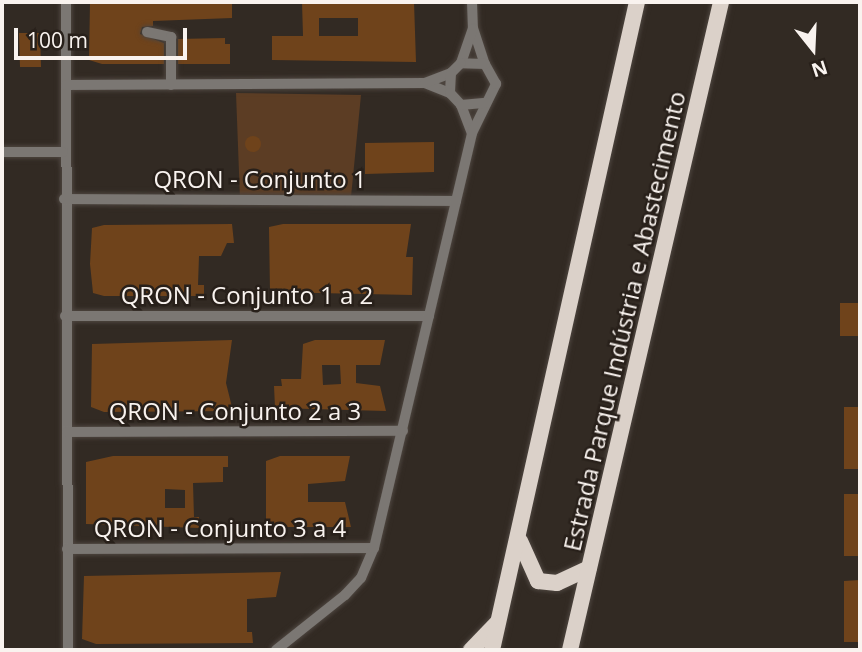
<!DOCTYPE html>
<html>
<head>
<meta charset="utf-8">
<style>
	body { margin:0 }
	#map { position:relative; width:862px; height:652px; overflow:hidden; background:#322a23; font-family:"Open Sans",sans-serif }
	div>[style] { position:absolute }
	.green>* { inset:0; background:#5c3d24 }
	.building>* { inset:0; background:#6f431b }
	.round { border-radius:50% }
	.roads { filter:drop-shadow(0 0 2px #4e4640) drop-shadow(0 0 2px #4e4640) }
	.minor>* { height:10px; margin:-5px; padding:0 5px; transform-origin:5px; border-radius:5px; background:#7b7773 }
	.trunk>* { height:16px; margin:-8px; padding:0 8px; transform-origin:8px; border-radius:8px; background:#dbd1c9 }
	span { translate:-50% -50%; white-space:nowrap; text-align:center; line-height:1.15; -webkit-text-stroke:5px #28201a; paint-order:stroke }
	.street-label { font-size:24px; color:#f9f3ef }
	.frame { position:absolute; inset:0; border:4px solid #f9f3ef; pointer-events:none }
	.north { position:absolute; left:778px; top:14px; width:70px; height:70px; -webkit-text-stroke:5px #28201a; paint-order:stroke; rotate:162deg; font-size:19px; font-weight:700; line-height:28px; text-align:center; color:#f9f3ef }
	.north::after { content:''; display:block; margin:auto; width:24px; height:32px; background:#f9f3ef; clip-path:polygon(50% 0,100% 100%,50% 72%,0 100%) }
	.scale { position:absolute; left:14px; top:28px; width:173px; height:32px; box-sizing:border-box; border:4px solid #f9f3ef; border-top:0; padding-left:9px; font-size:21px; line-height:24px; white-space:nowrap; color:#f9f3ef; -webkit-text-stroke:5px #28201a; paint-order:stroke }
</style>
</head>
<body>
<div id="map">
	<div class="green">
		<div style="clip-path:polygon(236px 93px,361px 95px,351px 197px,240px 199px)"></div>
	</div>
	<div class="building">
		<div style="clip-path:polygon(90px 2px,232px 2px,232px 18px,153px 21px,153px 26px,142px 27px,140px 34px,164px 43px,164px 64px,102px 64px,89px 60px)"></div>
		<div style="clip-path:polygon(evenodd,302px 2px,414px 2px,416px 62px,272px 60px,272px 36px,303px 36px,302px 2px,319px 18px,358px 18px,358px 36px,319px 36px,319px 18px)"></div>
		<div style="clip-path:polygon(19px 33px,40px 33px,41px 67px,20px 67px)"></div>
		<div style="clip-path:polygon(225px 38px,225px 44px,230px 44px,230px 64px,178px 64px,178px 39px)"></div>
		<div class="round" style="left:245px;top:136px;width:16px;height:16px"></div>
		<div style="clip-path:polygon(434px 142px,434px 172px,365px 174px,365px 143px)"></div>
		<div style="clip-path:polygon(283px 224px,411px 224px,406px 257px,413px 257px,412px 295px,270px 292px,269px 227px)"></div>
		<div style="clip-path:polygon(104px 225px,232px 224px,234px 243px,227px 243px,221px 256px,199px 256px,198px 285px,204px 285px,204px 296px,104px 296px,93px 293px,90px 264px,92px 228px)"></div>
		<div style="clip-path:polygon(840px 303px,860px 303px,860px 336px,840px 336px)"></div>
		<div style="clip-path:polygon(232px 340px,226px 383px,233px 411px,104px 412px,91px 407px,92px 344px)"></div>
		<div style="clip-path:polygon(evenodd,315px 340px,385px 340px,380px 365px,356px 365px,356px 383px,380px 386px,386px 411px,275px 408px,274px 386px,282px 386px,281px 379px,301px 379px,303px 344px,315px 340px,322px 365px,340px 365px,341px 384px,323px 385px,322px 365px)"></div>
		<div style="clip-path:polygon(844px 407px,860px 407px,860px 469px,844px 469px)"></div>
		<div style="clip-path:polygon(evenodd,113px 456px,228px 456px,228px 467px,223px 467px,223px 482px,193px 483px,194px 517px,199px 517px,199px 528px,86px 524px,86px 462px,113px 456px,165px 489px,185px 490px,185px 508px,165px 508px,165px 489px)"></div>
		<div style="clip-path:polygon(280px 456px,350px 456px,345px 481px,308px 484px,308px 502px,345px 502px,351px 527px,280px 527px,266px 523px,266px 461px)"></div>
		<div style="clip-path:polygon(844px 494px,860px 494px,860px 556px,844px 556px)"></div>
		<div style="clip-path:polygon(281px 572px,276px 597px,247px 599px,247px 632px,252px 632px,253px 643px,96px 644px,82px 639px,84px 576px)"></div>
		<div style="clip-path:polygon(860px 580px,860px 642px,844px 642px,844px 581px)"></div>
	</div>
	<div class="roads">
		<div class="minor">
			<div style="left:66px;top:2px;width:648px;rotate:89.82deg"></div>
			<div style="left:472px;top:2px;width:26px;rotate:88deg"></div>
			<div style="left:473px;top:28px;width:38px;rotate:72deg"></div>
			<div style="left:147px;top:32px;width:25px;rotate:12deg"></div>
			<div style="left:171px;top:37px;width:48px;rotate:90deg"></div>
			<div style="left:461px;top:63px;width:36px;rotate:-71deg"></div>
			<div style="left:425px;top:83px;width:27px;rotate:22deg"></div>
			<div style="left:66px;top:85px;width:359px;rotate:-0.3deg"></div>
			<div style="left:425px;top:83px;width:28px;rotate:-21deg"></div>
			<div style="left:461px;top:105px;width:30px;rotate:69deg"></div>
			<div style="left:2px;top:152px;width:61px"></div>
			<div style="left:64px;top:199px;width:392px;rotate:0.3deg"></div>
			<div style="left:65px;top:316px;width:364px"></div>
			<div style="left:67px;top:432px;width:336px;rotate:-0.2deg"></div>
			<div style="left:67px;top:549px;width:307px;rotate:-0.2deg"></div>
			<div style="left:276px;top:650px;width:88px;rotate:-38.6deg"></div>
			<div style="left:345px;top:595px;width:23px;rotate:-47deg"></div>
			<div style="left:361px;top:578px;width:33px;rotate:-67deg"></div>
			<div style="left:374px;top:548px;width:426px;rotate:-76.7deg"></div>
			<div style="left:472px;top:133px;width:55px;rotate:-63.9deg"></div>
			<div style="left:496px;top:84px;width:23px;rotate:-119deg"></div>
			<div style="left:485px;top:64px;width:24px;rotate:-178deg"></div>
			<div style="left:461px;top:63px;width:14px;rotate:135deg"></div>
			<div style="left:451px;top:73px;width:20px;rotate:93deg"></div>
			<div style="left:450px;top:93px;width:16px;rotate:47deg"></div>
			<div style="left:461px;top:105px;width:25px;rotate:-5deg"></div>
		</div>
		<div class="trunk">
			<div style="left:520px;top:541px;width:44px;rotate:65.8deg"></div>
			<div style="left:538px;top:581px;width:19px;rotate:6deg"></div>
			<div style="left:557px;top:583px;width:35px;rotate:-25deg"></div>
			<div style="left:471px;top:650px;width:37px;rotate:-46deg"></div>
			<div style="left:492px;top:650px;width:664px;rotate:-77.39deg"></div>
			<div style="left:570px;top:650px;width:665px;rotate:-76.88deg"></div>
		</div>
	</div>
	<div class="street-label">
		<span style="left:260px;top:179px">QRON - Conjunto 1</span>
		<span style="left:247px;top:295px">QRON - Conjunto 1 a 2</span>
		<span style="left:624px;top:321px;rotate:-77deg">Estrada Parque Indústria e Abastecimento</span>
		<span style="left:235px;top:411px">QRON - Conjunto 2 a 3</span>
		<span style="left:220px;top:528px">QRON - Conjunto 3 a 4</span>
	</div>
	<div class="frame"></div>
	<div class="north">N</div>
	<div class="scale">100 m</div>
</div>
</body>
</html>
